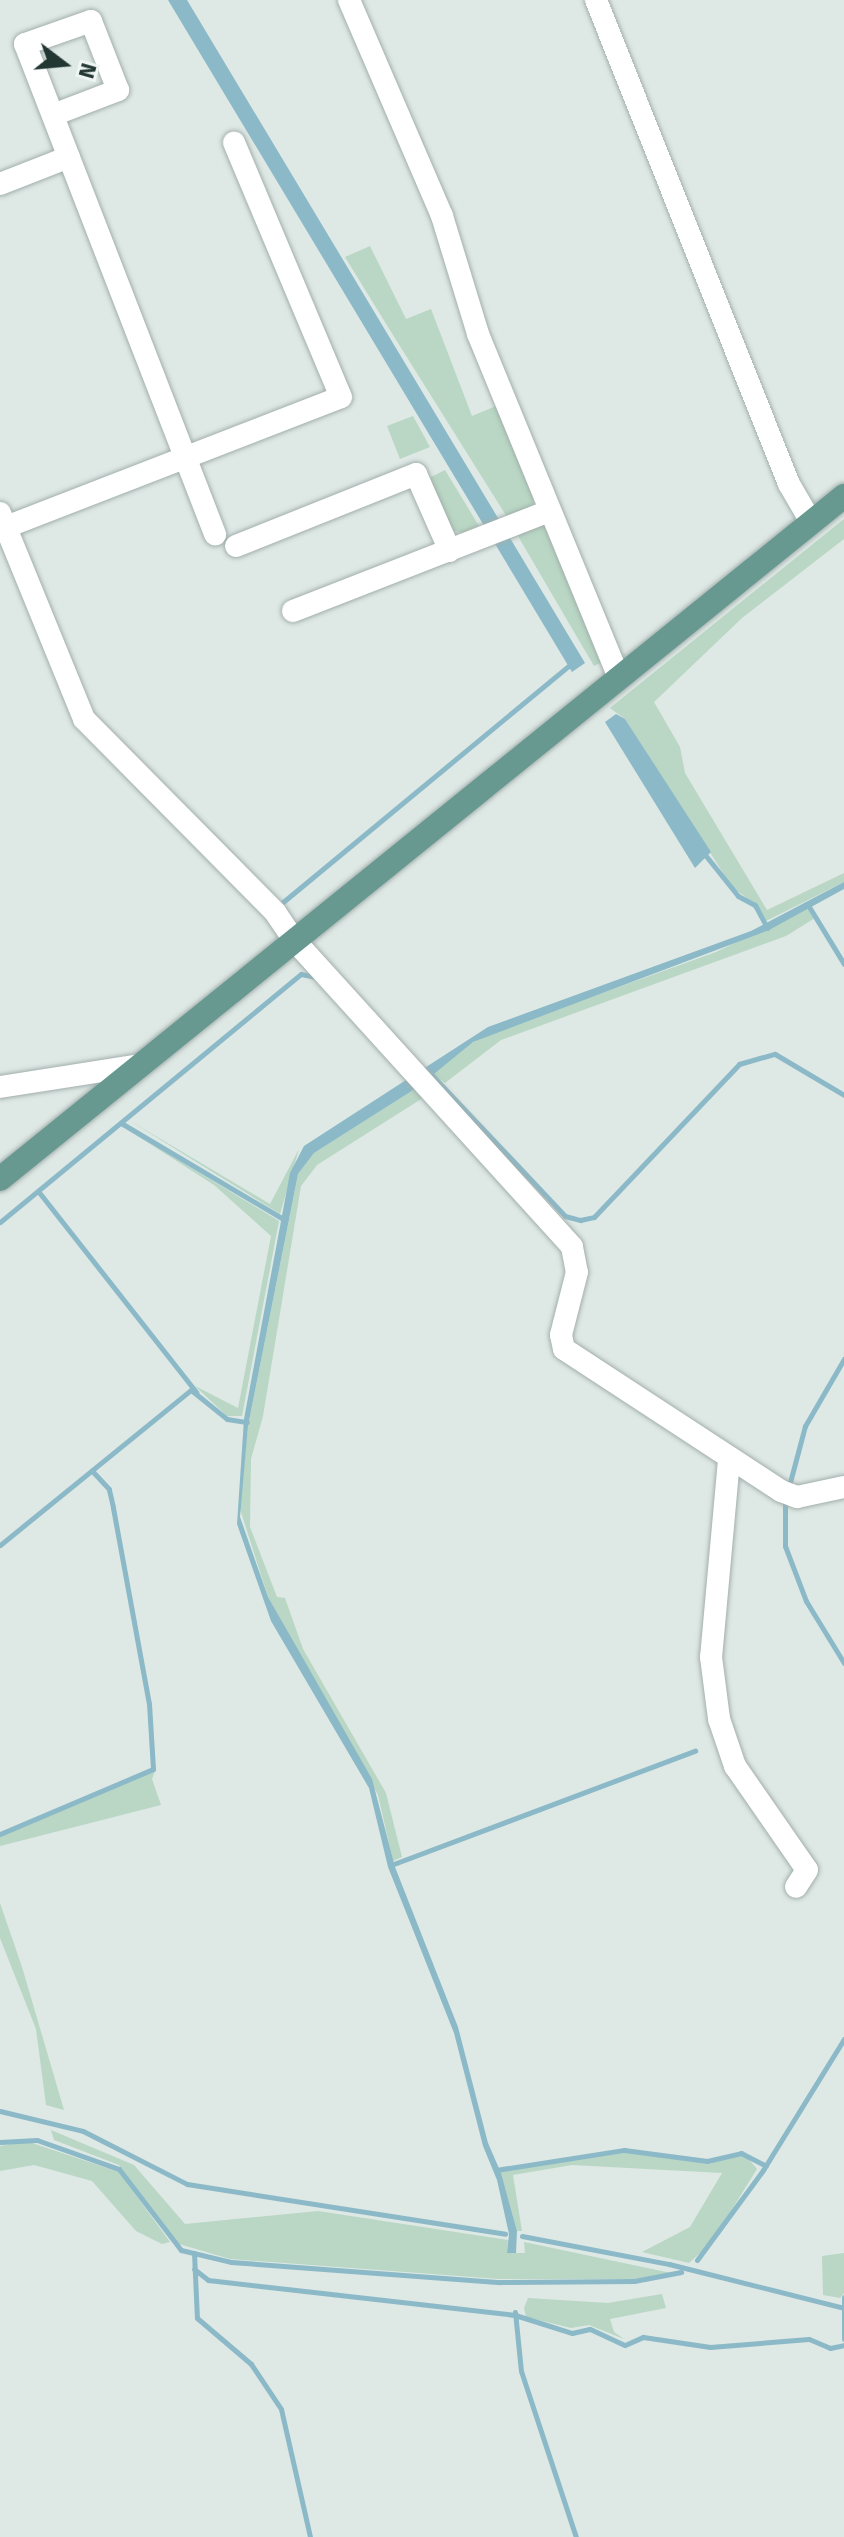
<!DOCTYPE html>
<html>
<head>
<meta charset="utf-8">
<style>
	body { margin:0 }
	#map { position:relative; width:844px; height:2537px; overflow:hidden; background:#dee8e5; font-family:"Fira Sans",sans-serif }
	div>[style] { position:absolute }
	.green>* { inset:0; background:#b9d7c4 }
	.water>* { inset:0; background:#8bb9c8 }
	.stream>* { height:5px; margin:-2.5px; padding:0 2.5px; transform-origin:2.5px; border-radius:2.5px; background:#8bb9c8 }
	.roads { filter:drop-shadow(0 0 2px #a2afac) drop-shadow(0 0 2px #a2afac) }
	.minor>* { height:22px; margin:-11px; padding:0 11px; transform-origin:11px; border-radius:11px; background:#fff }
	.major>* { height:24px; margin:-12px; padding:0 12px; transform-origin:12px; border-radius:12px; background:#679991 }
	span { translate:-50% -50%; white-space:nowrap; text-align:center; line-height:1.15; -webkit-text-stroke:8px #eef5f2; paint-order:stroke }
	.north { position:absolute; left:24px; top:24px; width:80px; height:80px; -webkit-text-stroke:6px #eef5f2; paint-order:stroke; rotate:106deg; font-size:22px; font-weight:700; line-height:32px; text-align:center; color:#223632 }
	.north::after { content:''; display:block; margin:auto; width:28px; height:36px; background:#223632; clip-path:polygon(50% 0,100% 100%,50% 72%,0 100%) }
</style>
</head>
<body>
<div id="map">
	<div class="green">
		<div style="clip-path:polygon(370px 246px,406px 319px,431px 309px,472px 416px,496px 406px,534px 498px,532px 507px,507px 517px,388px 327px,345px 257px)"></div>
		<div style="clip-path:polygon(413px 416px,430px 447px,400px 459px,387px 426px)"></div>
		<div style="clip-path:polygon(445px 470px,479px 526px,462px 533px,451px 530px,429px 478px)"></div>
		<div style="clip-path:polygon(844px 519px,844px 539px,742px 618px,654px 702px,680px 747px,685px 773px,767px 910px,844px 873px,844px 882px,764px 922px,756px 905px,732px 887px,625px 719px,610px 708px)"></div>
		<div style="clip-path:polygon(544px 524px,602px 662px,594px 666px,515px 531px)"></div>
		<div style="clip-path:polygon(808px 908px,815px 918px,786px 936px,501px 1040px,445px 1083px,433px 1074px,467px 1045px,497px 1031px,716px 952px)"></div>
		<div style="clip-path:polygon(418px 1087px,426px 1096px,317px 1165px,301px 1186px,263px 1416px,251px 1459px,250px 1527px,277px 1597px,285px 1598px,303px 1649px,386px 1793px,402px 1857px,393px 1861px,378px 1795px,268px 1597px,240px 1509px,248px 1426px,298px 1174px,314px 1153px)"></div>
		<div style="clip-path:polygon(127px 1119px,270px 1204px,299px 1149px,280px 1214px)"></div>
		<div style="clip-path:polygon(122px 1126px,279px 1221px,242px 1416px,227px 1416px,195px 1386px,238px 1408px,271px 1236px,214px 1185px)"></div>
		<div style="clip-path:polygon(155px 1771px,152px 1779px,161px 1805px,0 1846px,0 1836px)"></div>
		<div style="clip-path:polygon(0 1903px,22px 1967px,64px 2110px,46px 2105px,36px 2029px,0 1938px)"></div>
		<div style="clip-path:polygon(51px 2130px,134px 2165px,185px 2224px,318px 2211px,508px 2240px,507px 2253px,525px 2253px,524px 2242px,671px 2273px,634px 2279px,499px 2279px,230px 2259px,179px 2244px,119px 2165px,54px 2140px)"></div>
		<div style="clip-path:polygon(26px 2141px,119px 2172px,170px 2242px,162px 2244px,136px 2231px,92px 2181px,34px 2165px,0 2171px,0 2146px)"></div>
		<div style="clip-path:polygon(624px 2152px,709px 2164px,735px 2155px,747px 2157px,757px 2169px,711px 2243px,689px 2263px,642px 2252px,690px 2227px,722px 2173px,572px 2165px,513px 2175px,522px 2231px,517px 2231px,500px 2171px)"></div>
		<div style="clip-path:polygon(844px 2253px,844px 2293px,840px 2298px,823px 2295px,822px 2256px)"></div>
		<div style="clip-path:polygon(662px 2294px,666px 2308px,610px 2319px,614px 2332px,624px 2339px,589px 2325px,571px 2328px,526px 2317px,524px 2308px,528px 2298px,608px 2303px)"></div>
	</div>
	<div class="water">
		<div style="clip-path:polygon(168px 0,187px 0,585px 663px,572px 672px)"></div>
		<div style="clip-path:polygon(616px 714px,625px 719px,711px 852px,695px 868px,605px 722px)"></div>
		<div style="clip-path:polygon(844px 882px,844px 889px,769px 930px,473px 1042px,418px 1087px,314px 1153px,298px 1174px,248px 1426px,240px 1517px,268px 1597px,372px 1779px,395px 1867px,458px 2027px,488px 2143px,501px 2173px,517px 2231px,516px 2253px,507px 2253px,509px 2234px,497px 2180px,483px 2146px,454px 2033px,388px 1867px,369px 1788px,271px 1621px,237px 1524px,244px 1419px,290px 1173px,304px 1146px,488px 1027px,751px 931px)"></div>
	</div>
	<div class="stream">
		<div style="left:706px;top:856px;width:51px;rotate:51.3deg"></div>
		<div style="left:738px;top:896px;width:19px;rotate:28deg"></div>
		<div style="left:755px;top:905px;width:26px;rotate:62deg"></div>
		<div style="left:283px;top:902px;width:378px;rotate:-39.6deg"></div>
		<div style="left:808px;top:905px;width:69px;rotate:58.6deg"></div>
		<div style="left:429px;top:1072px;width:198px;rotate:46.6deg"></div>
		<div style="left:565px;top:1216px;width:16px;rotate:15deg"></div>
		<div style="left:580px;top:1220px;width:14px;rotate:-12deg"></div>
		<div style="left:594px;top:1217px;width:211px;rotate:-46.5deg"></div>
		<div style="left:739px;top:1064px;width:37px;rotate:-16deg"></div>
		<div style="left:775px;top:1054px;width:80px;rotate:30.7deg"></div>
		<div style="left:121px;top:1123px;width:191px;rotate:30.6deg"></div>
		<div style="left:38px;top:1191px;width:256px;rotate:51.8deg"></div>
		<div style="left:0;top:1222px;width:390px;rotate:-39.5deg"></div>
		<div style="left:301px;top:974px;width:14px;rotate:12deg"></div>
		<div style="left:789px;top:1486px;width:62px;rotate:-75.1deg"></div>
		<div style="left:805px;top:1426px;width:78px;rotate:-59.8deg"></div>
		<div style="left:785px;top:1500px;width:46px;rotate:90deg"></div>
		<div style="left:785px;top:1546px;width:59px;rotate:69.1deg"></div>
		<div style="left:806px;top:1601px;width:73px;rotate:58.5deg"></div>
		<div style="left:0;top:1545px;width:246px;rotate:-39.1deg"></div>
		<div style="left:191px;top:1390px;width:46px;rotate:38.9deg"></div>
		<div style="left:227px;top:1419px;width:20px;rotate:9deg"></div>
		<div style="left:0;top:1834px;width:166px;rotate:-23deg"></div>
		<div style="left:153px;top:1769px;width:65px;rotate:-93.5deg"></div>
		<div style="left:149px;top:1704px;width:200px;rotate:-100.4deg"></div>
		<div style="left:113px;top:1507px;width:18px;rotate:-103deg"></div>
		<div style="left:109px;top:1489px;width:25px;rotate:-133deg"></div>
		<div style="left:391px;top:1865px;width:325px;rotate:-20.6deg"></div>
		<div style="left:0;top:2111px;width:85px;rotate:13.5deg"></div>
		<div style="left:83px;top:2131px;width:117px;rotate:27deg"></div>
		<div style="left:187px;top:2184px;width:322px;rotate:8.9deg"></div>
		<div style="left:0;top:2142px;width:37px;rotate:-3deg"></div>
		<div style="left:37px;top:2140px;width:87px;rotate:19.5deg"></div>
		<div style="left:119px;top:2169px;width:102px;rotate:52.6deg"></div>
		<div style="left:181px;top:2250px;width:51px;rotate:13.5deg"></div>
		<div style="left:231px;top:2262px;width:270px;rotate:4.3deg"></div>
		<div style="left:500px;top:2282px;width:134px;rotate:-0.4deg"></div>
		<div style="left:634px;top:2281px;width:48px;rotate:-10.8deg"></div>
		<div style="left:496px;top:2170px;width:130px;rotate:-8.9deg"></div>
		<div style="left:624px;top:2150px;width:84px;rotate:7.5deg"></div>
		<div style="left:707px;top:2161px;width:35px;rotate:-13deg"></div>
		<div style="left:741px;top:2153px;width:28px;rotate:27deg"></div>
		<div style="left:522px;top:2236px;width:150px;rotate:10.8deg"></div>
		<div style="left:669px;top:2264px;width:180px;rotate:14.1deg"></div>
		<div style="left:194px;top:2253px;width:65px;rotate:87.4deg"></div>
		<div style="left:197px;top:2318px;width:71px;rotate:40.4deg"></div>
		<div style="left:251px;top:2364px;width:54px;rotate:56.3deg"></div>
		<div style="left:281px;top:2409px;width:131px;rotate:77.2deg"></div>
		<div style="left:697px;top:2260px;width:112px;rotate:-53.7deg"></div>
		<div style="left:763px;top:2170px;width:154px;rotate:-58.3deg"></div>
		<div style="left:194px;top:2269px;width:18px;rotate:38deg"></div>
		<div style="left:208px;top:2280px;width:309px;rotate:6.5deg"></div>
		<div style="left:515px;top:2315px;width:60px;rotate:17.5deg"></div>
		<div style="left:572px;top:2333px;width:18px;rotate:-13deg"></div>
		<div style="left:590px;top:2329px;width:38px;rotate:25deg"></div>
		<div style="left:625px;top:2345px;width:20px;rotate:-24deg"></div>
		<div style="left:643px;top:2337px;width:68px;rotate:8.5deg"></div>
		<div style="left:710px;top:2347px;width:99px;rotate:-4.6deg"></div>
		<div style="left:809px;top:2339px;width:23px;rotate:23deg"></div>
		<div style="left:830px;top:2348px;width:14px;rotate:-12deg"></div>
		<div style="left:844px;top:2297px;width:42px;rotate:90deg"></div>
		<div style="left:515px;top:2312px;width:59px;rotate:84.2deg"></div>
		<div style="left:521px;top:2371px;width:175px;rotate:71.7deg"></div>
	</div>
	<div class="roads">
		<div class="minor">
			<div style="left:349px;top:0;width:235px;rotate:66.7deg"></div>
			<div style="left:442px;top:216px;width:123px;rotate:73deg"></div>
			<div style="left:478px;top:334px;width:372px;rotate:67.7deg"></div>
			<div style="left:596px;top:0;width:521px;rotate:68.26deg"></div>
			<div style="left:789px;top:484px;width:44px;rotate:59.9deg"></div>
			<div style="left:53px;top:115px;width:70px;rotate:-21deg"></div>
			<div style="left:118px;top:90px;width:74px;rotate:-111.4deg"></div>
			<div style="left:91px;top:21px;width:70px;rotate:160.8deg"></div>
			<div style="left:25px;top:44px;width:526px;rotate:68.81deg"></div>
			<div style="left:0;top:184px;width:74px;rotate:-21.4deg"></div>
			<div style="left:0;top:513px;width:222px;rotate:67.8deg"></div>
			<div style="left:84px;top:719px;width:272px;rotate:45.3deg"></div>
			<div style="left:275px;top:912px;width:34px;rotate:56deg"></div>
			<div style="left:294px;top:940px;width:414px;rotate:47.8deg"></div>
			<div style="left:572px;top:1247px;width:25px;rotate:79deg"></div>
			<div style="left:577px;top:1272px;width:65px;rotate:104.3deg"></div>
			<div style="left:561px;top:1335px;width:14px;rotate:78deg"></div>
			<div style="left:564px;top:1349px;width:259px;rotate:33.2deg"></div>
			<div style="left:781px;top:1491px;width:17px;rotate:21deg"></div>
			<div style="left:797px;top:1497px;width:48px;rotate:-12deg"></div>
			<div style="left:6px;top:527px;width:359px;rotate:-21.2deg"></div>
			<div style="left:341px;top:397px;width:276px;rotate:-112.8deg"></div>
			<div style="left:236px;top:546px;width:194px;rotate:-21.8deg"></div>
			<div style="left:416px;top:474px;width:84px;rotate:66.2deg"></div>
			<div style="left:293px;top:611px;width:273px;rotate:-21.3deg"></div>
			<div style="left:0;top:1087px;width:143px;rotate:-8.9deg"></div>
			<div style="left:729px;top:1460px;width:198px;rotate:95.2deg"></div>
			<div style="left:711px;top:1657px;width:63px;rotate:82.6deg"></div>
			<div style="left:719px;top:1719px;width:50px;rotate:71.2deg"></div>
			<div style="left:735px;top:1766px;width:126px;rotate:55.3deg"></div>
			<div style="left:807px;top:1870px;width:20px;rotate:123deg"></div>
		</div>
		<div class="major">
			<div style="left:0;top:1179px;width:1086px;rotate:-38.98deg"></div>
		</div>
	</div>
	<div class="north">N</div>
</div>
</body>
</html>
